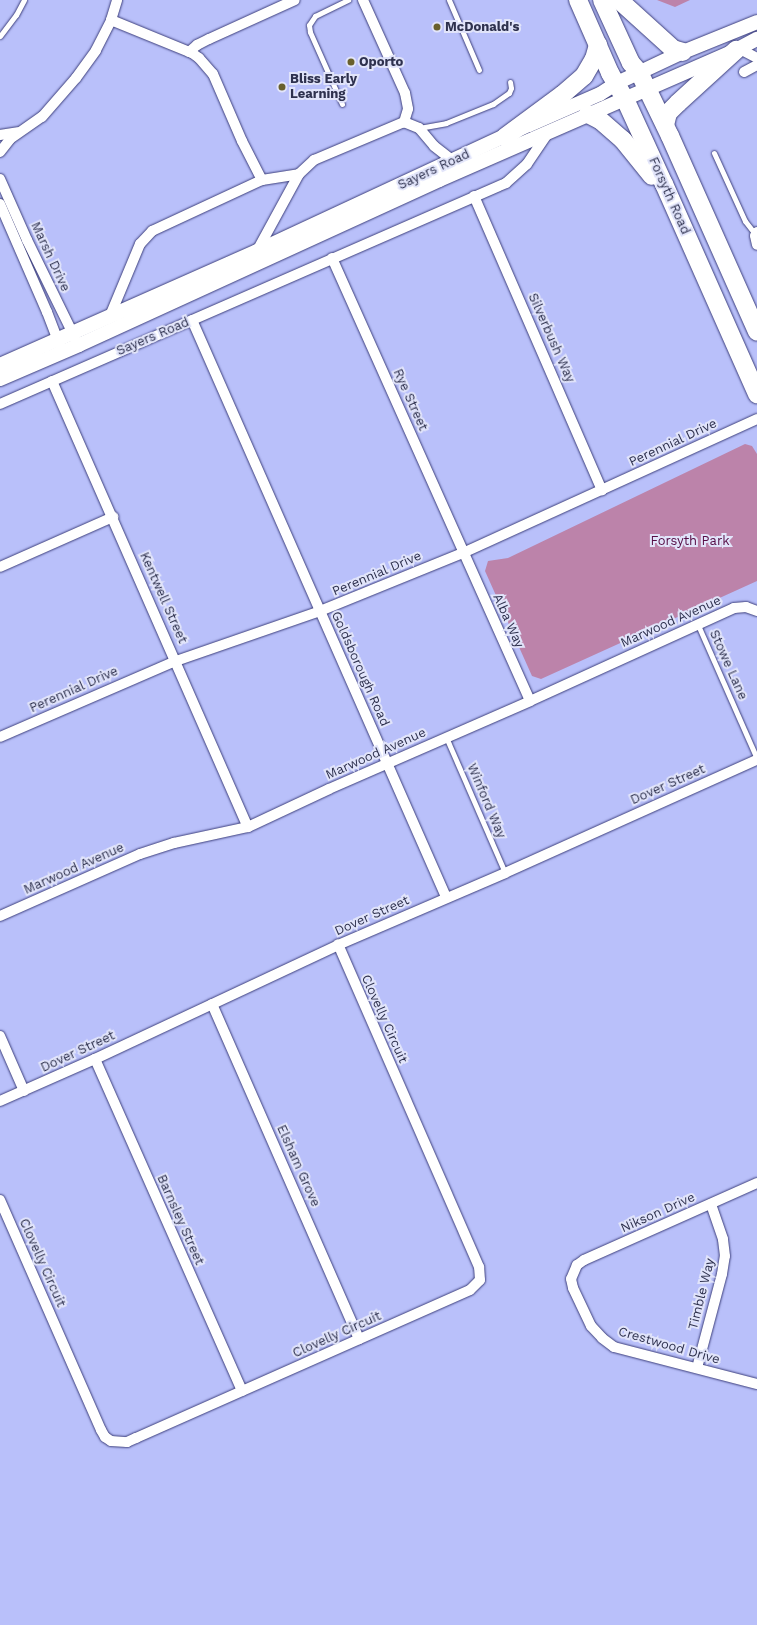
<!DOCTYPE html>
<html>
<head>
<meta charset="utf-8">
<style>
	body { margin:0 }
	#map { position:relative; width:757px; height:1625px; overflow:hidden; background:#b9c0fa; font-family:"Work Sans",sans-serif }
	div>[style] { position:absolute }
	.green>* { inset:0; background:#bc83aa }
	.roads { filter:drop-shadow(0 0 1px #3d3f7c) drop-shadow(0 0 1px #3d3f7c) }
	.lane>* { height:5px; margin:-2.5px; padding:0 2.5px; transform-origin:2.5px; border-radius:2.5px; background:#fff }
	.street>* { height:10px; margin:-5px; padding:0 5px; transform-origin:5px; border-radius:5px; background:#fff }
	.secondary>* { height:14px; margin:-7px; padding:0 7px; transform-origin:7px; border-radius:7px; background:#fff }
	.highway>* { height:18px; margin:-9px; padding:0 9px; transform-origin:9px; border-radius:9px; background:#fff }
	.dots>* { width:11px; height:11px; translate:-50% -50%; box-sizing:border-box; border:2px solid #e1e4fa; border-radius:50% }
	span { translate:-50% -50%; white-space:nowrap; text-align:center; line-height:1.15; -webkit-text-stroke:4px #e1e4fa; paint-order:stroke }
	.poi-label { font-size:13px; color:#2e314e; font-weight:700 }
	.left { translate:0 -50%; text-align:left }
	.street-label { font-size:13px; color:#2e314e }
	.park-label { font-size:13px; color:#560d46 }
</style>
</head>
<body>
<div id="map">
	<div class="green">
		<div style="clip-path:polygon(657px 0,690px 0,675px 7px)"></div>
		<div style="clip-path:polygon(745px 444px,752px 446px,757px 454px,757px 581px,541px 679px,532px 676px,485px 571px,488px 561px,508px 558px)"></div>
	</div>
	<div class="roads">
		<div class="lane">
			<div style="left:449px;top:0;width:76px;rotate:66.8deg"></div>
			<div style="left:0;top:36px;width:26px;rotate:-53deg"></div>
			<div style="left:16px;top:15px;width:17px;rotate:-62deg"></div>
			<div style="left:342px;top:104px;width:79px;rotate:-114deg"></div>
			<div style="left:310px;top:32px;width:7px;rotate:-98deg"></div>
			<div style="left:309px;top:25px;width:11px;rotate:-56deg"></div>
			<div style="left:315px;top:16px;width:37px;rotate:-26deg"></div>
			<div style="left:419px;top:128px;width:27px;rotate:-10deg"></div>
			<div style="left:446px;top:123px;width:51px;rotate:-22deg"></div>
			<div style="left:493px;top:104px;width:19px;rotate:-35deg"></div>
			<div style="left:509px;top:93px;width:5px;rotate:-68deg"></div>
			<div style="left:511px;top:88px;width:6px;rotate:-99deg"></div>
			<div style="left:714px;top:153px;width:75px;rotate:65.5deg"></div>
			<div style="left:745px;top:221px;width:16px;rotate:52deg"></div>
			<div style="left:698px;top:625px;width:146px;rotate:66.2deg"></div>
			<div style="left:446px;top:737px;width:148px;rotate:66.5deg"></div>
		</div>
		<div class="street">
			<div style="left:363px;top:0;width:102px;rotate:65.7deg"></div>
			<div style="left:405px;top:93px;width:16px;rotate:79deg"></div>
			<div style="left:408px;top:109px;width:14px;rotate:107deg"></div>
			<div style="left:111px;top:20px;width:87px;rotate:22.2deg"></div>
			<div style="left:192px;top:53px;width:9px;rotate:36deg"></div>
			<div style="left:199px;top:58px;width:21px;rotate:49deg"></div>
			<div style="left:213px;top:74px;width:73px;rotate:66.6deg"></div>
			<div style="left:242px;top:141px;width:44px;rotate:62.9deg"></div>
			<div style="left:740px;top:49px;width:19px;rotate:28deg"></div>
			<div style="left:189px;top:52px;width:11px;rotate:-41deg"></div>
			<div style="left:197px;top:45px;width:13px;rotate:-27deg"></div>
			<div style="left:209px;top:39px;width:94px;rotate:-24.4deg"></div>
			<div style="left:744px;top:72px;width:15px;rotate:-28deg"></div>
			<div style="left:0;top:135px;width:18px;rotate:-9deg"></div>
			<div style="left:0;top:152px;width:16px;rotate:-52deg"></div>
			<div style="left:10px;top:139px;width:39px;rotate:-35deg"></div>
			<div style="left:42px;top:117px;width:52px;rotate:-48.9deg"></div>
			<div style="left:76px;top:78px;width:34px;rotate:-54deg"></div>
			<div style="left:96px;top:50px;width:34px;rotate:-63deg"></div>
			<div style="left:111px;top:20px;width:21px;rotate:-73deg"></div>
			<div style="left:0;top:179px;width:67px;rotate:66.1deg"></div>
			<div style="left:27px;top:240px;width:109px;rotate:63.9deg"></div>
			<div style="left:474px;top:196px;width:321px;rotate:66.5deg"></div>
			<div style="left:0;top:204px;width:118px;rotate:66.5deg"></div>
			<div style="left:47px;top:312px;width:34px;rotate:69deg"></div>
			<div style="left:757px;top:232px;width:4px;rotate:117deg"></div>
			<div style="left:755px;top:236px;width:9px;rotate:77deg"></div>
			<div style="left:257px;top:251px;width:88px;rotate:-61.4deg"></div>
			<div style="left:299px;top:174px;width:21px;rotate:-43deg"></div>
			<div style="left:314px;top:160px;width:98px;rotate:-22.9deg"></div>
			<div style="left:404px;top:122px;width:16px;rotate:22deg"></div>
			<div style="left:419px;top:128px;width:23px;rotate:50deg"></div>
			<div style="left:434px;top:146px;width:24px;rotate:38deg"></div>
			<div style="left:332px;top:258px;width:485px;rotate:65.9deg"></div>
			<div style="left:110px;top:316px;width:78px;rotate:-67.4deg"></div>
			<div style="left:140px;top:244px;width:18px;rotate:-47deg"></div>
			<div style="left:152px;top:231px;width:121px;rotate:-24.9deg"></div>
			<div style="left:262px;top:180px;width:37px;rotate:-9deg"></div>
			<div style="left:192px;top:320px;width:630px;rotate:66.24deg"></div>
			<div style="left:52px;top:381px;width:487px;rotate:66.3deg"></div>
			<div style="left:0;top:404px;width:552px;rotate:-23.59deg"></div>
			<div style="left:506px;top:183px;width:28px;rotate:-42deg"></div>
			<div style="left:527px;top:164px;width:40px;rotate:-56deg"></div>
			<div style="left:0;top:567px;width:124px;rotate:-23.9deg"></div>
			<div style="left:0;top:737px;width:192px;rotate:-23.4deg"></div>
			<div style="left:176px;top:661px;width:152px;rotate:-19.1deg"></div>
			<div style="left:320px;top:611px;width:154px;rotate:-22.1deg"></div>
			<div style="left:463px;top:553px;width:323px;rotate:-24.5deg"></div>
			<div style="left:0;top:916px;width:153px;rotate:-23.9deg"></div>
			<div style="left:140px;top:854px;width:36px;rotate:-18deg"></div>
			<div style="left:174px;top:843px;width:76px;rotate:-12.2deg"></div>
			<div style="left:248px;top:827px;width:89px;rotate:-25.1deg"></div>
			<div style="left:329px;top:789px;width:219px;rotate:-23.6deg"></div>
			<div style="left:530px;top:701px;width:224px;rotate:-24.5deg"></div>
			<div style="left:734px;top:608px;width:12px;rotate:-5deg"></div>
			<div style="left:746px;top:607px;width:12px;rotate:20deg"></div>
			<div style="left:212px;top:1004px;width:366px;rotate:66.3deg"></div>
			<div style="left:0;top:1036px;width:60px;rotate:66.4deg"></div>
			<div style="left:95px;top:1059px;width:363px;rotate:66.1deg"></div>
			<div style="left:0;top:1101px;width:104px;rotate:-23.9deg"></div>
			<div style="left:95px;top:1059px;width:268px;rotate:-25.1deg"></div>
			<div style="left:338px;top:945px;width:182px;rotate:-23.3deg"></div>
			<div style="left:505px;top:873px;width:276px;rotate:-24.2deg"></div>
			<div style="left:757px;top:1183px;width:189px;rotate:156deg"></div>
			<div style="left:584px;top:1260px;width:9px;rotate:144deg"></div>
			<div style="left:577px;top:1265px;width:15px;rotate:113deg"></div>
			<div style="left:571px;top:1279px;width:9px;rotate:77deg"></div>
			<div style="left:573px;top:1288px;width:42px;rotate:64.7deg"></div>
			<div style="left:591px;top:1326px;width:16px;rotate:47deg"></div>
			<div style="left:602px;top:1338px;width:15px;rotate:37deg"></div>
			<div style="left:614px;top:1347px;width:148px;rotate:14.5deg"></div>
			<div style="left:0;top:1200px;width:251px;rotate:66.3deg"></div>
			<div style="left:101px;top:1430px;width:8px;rotate:60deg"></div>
			<div style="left:105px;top:1437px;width:7px;rotate:34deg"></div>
			<div style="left:111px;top:1441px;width:16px;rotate:4deg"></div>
			<div style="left:127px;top:1442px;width:10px;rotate:-24deg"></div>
			<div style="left:136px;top:1438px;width:365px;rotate:-23.9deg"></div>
			<div style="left:470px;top:1290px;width:14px;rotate:-45deg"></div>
			<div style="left:480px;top:1280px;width:13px;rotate:-94deg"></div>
			<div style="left:479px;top:1267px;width:352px;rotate:-113.6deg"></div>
			<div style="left:697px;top:1368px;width:97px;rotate:-75.1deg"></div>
			<div style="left:722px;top:1274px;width:18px;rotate:-81deg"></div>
			<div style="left:725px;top:1256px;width:17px;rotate:-97deg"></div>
			<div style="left:723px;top:1239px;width:37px;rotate:-109deg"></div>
		</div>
		<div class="secondary">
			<div style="left:0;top:365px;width:281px;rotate:-23.9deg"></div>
			<div style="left:257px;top:251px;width:300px;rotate:-24.9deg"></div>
			<div style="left:529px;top:125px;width:77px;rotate:-23.6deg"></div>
			<div style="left:600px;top:94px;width:20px;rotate:-33deg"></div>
			<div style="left:617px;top:83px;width:73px;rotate:-25.2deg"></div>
			<div style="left:683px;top:52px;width:80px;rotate:-22.1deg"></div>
			<div style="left:0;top:379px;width:86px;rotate:-23.3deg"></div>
			<div style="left:79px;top:345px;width:396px;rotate:-24.6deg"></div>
			<div style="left:439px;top:180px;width:324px;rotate:-23.6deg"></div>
			<div style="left:736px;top:50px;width:24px;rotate:-28deg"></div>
		</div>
		<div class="highway">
			<div style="left:578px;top:0;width:80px;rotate:66.3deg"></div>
			<div style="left:610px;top:73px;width:30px;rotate:60deg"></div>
			<div style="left:625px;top:99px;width:94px;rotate:65.4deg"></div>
			<div style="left:664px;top:184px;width:230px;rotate:66.1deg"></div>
			<div style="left:602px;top:0;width:69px;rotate:65.3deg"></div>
			<div style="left:631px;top:63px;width:12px;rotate:48deg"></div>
			<div style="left:639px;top:72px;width:71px;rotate:64.2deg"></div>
			<div style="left:670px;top:136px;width:214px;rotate:66deg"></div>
			<div style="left:619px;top:0;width:73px;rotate:42.2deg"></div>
			<div style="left:673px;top:49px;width:10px;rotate:17deg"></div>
			<div style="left:588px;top:114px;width:13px;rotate:27deg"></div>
			<div style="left:600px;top:120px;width:30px;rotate:41deg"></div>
			<div style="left:623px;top:140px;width:46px;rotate:51.1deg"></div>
			<div style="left:665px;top:125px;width:12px;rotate:-76deg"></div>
			<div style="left:668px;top:113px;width:14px;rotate:-45deg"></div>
			<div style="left:678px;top:103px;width:79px;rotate:-42.4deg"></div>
			<div style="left:505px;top:137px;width:71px;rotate:-36.4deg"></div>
			<div style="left:562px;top:95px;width:29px;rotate:-41deg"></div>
			<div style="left:584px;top:76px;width:20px;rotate:-60deg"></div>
			<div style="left:594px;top:59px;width:15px;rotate:-74deg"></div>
		</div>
	</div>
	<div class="dots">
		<div style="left:437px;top:27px;background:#69602c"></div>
		<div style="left:351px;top:62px;background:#69602c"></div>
		<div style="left:282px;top:87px;background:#69602c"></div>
	</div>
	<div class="poi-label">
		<span class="left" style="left:445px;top:27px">McDonald's</span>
		<span class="left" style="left:359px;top:62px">Oporto</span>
		<span class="left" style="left:290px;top:87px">Bliss Early<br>Learning</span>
	</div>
	<div class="street-label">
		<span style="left:434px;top:170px;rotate:-25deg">Sayers Road</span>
		<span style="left:669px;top:196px;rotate:66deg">Forsyth Road</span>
		<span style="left:50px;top:257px;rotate:65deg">Marsh Drive</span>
		<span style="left:153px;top:337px;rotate:-23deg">Sayers Road</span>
		<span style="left:551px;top:338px;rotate:66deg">Silverbush Way</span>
		<span style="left:410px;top:400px;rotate:66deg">Rye Street</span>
		<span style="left:673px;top:443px;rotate:-25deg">Perennial Drive</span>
		<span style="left:377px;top:574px;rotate:-23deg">Perennial Drive</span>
		<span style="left:163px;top:598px;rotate:66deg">Kentwell Street</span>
		<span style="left:508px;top:621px;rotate:66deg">Alba Way</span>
		<span style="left:671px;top:622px;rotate:-24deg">Marwood Avenue</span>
		<span style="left:728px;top:665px;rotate:66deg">Stowe Lane</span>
		<span style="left:360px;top:669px;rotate:66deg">Goldsborough Road</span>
		<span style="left:74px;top:690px;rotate:-24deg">Perennial Drive</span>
		<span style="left:376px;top:754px;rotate:-24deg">Marwood Avenue</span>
		<span style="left:668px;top:785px;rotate:-24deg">Dover Street</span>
		<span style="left:486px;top:801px;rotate:67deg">Winford Way</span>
		<span style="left:74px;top:869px;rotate:-24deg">Marwood Avenue</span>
		<span style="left:372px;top:916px;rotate:-24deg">Dover Street</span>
		<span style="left:384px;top:1019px;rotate:66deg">Clovelly Circuit</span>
		<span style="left:78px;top:1052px;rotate:-25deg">Dover Street</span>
		<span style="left:298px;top:1166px;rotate:66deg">Elsham Grove</span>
		<span style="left:658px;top:1213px;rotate:-24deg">Nikson Drive</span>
		<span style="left:180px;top:1220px;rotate:66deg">Barnsley Street</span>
		<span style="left:42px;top:1263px;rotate:66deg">Clovelly Circuit</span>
		<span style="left:702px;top:1294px;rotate:-76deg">Timble Way</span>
		<span style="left:337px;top:1335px;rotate:-24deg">Clovelly Circuit</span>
		<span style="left:669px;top:1346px;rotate:16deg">Crestwood Drive</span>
	</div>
	<div class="park-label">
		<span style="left:690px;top:541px">Forsyth Park</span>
	</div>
</div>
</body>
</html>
